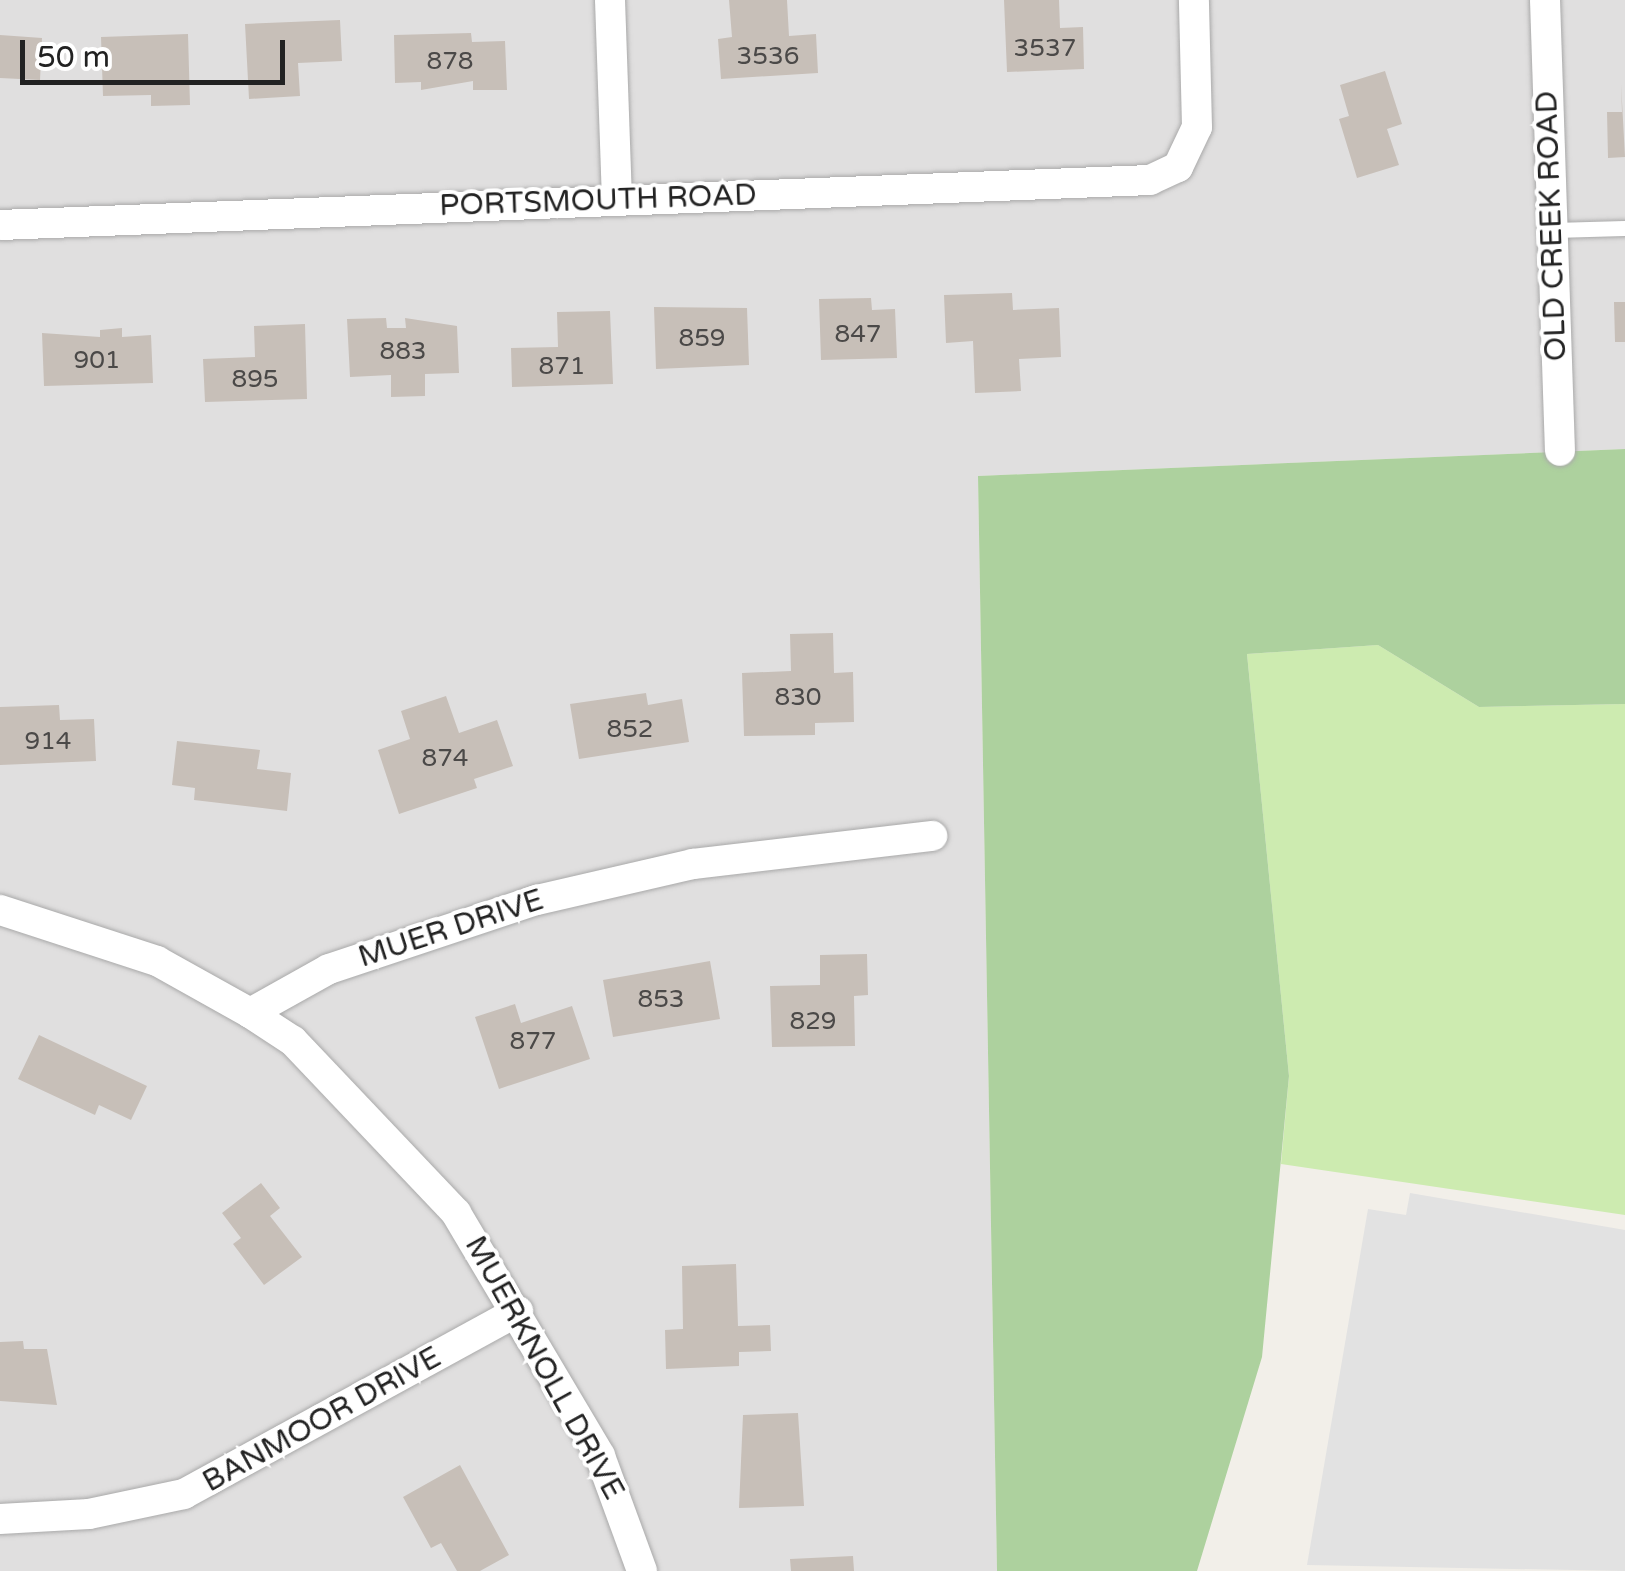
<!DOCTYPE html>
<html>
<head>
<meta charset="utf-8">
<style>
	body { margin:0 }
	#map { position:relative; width:1625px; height:1571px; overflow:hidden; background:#f2efe9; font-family:"Varela Round",sans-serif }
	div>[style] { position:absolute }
	.residential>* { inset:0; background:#e0dfdf }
	.grass>* { inset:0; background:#cdebb0 }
	.forest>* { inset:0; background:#add19e }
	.parking>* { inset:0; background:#e2e2e2 }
	.building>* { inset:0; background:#c7bfb8 }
	.roads { filter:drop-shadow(0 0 2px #a9a9a9) drop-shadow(0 0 2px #a9a9a9) }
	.lane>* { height:15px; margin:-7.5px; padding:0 7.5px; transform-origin:7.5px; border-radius:7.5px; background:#fff }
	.street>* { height:30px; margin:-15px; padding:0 15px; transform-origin:15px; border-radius:15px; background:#fff }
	span { translate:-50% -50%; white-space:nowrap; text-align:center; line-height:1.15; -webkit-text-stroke:8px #fff; paint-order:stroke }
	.number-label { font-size:25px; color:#4b4948 }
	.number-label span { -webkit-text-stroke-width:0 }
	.street-label { font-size:30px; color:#222 }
	.scale { position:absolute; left:20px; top:40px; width:265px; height:45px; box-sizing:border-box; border:5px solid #222; border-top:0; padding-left:12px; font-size:30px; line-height:35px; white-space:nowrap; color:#222; -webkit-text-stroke:8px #fff; paint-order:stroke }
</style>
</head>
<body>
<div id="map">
	<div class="residential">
		<div style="clip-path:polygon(0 0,1625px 0,1625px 449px,978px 476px,997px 1571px,0 1571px)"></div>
	</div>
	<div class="grass">
		<div style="clip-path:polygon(1378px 645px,1479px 707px,1625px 704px,1625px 1215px,1281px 1164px,1289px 1076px,1247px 654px)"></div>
	</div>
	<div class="forest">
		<div style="clip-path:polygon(1625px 449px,1625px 704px,1479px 707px,1378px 645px,1247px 654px,1289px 1076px,1262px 1357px,1197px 1571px,997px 1571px,978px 476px)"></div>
	</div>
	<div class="parking">
		<div style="clip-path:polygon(1410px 1193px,1625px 1230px,1625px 1571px,1307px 1565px,1368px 1209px,1406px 1215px)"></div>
	</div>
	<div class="building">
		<div style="clip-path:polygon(729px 0,787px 0,789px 36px,816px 34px,818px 73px,721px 79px,718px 39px,732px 37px)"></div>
		<div style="clip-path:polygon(1004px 0,1059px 0,1060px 28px,1083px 27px,1084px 69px,1007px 72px)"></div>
		<div style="clip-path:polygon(340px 20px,342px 61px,298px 63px,300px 96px,249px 99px,245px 24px)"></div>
		<div style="clip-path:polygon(471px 33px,472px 42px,505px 41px,507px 90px,473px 90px,473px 81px,421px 90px,421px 82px,395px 83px,394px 35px)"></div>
		<div style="clip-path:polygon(188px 34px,190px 105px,151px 106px,151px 95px,103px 96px,101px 37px)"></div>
		<div style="clip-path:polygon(0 35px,42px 38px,40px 80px,0 78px)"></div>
		<div style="clip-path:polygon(1385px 71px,1402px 124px,1387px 129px,1399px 165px,1357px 178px,1339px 119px,1349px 116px,1340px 85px)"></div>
		<div style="clip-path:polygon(1621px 83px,1625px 157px,1608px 158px,1607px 112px,1622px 112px)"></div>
		<div style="clip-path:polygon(1012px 293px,1013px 310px,1059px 308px,1061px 357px,1019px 359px,1021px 391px,975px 393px,973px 341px,946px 343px,944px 295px)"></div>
		<div style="clip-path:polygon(871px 298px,872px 310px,895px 309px,897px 358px,821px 360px,819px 299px)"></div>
		<div style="clip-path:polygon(1614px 302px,1625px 302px,1625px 342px,1615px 342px)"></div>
		<div style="clip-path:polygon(654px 307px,747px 308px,749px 365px,656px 369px)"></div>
		<div style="clip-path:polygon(610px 311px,613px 384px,512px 387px,511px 348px,558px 347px,557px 312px)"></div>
		<div style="clip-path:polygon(386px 318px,387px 328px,406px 328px,405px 318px,457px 326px,459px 373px,425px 374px,425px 396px,391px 397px,391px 375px,350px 377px,347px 319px)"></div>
		<div style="clip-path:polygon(305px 324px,307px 399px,205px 402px,203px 359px,255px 357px,254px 326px)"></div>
		<div style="clip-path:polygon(122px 328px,122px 337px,151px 335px,153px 383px,44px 386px,42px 333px,100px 337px,100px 330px)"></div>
		<div style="clip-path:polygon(833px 633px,834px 673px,853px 672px,854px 722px,815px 723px,815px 735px,744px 736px,742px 673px,791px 671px,790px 634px)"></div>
		<div style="clip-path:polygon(646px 693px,648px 705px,682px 699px,689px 742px,579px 759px,570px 704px)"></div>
		<div style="clip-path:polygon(446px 696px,459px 733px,497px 720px,513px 766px,474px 779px,477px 788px,399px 814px,378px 750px,410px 739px,401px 711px)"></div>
		<div style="clip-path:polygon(59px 705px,60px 720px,94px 719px,96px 761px,0 765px,0 707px)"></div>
		<div style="clip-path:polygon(177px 741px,260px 750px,257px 769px,291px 773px,287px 811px,194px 800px,195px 788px,172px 785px)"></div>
		<div style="clip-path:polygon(867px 954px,868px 995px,854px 996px,855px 1046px,772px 1047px,770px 986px,820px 985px,820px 955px)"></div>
		<div style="clip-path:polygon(710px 961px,720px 1019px,613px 1037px,603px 980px)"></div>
		<div style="clip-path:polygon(515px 1004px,521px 1023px,572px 1006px,590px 1059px,499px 1089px,475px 1017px)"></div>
		<div style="clip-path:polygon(39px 1035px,147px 1086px,131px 1120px,99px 1105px,95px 1115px,18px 1079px)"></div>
		<div style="clip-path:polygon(261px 1183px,280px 1208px,270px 1216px,302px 1257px,264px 1285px,233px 1244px,241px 1238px,222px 1213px)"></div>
		<div style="clip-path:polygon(736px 1264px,738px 1326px,770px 1325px,771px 1351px,739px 1352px,739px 1366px,666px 1369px,665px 1330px,683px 1329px,682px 1266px)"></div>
		<div style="clip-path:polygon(23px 1341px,24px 1349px,47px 1349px,57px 1405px,0 1401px,0 1342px)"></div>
		<div style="clip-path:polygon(798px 1413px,804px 1506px,739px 1508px,743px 1415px)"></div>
		<div style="clip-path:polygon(460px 1465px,509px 1555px,480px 1571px,457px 1571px,441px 1543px,431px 1548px,403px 1497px)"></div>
		<div style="clip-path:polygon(853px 1556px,854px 1571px,791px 1571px,790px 1559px)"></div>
	</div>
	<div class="roads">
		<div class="lane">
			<div style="left:1553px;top:230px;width:72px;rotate:-1.6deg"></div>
		</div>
		<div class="street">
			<div style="left:610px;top:0;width:200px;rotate:88deg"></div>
			<div style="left:1545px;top:0;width:451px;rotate:88.1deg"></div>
			<div style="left:0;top:225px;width:1151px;rotate:-2.24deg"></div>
			<div style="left:1150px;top:180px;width:31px;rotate:-25deg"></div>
			<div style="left:1178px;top:167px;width:44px;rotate:-64.6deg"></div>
			<div style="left:1197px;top:127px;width:127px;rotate:-91.4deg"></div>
			<div style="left:0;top:910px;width:165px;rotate:18deg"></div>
			<div style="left:157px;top:961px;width:107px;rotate:29.2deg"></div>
			<div style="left:250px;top:1013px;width:90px;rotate:-29.1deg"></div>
			<div style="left:329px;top:969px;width:219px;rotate:-18.4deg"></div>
			<div style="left:537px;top:900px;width:160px;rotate:-13deg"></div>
			<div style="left:693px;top:864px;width:241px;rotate:-6.7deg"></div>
			<div style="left:250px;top:1013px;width:51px;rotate:33.1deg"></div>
			<div style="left:293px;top:1041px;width:237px;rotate:46.5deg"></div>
			<div style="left:456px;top:1213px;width:282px;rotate:59.3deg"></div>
			<div style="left:600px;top:1456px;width:122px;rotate:69.9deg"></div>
			<div style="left:0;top:1519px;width:89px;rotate:-3.2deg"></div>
			<div style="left:89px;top:1514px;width:97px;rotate:-11.9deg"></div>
			<div style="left:184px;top:1494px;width:381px;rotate:-28.7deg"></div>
		</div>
	</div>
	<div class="number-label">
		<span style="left:1045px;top:48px">3537</span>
		<span style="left:768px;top:56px">3536</span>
		<span style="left:450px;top:61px">878</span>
		<span style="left:858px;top:334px">847</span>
		<span style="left:702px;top:338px">859</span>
		<span style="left:403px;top:351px">883</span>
		<span style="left:97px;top:360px">901</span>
		<span style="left:562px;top:366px">871</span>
		<span style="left:255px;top:379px">895</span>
		<span style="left:798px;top:697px">830</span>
		<span style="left:630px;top:729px">852</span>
		<span style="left:48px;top:741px">914</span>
		<span style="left:445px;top:758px">874</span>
		<span style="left:661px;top:999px">853</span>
		<span style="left:813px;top:1021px">829</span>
		<span style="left:533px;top:1041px">877</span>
	</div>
	<div class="street-label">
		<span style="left:598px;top:201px;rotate:-2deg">PORTSMOUTH ROAD</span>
		<span style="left:1552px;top:226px;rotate:-92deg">OLD CREEK ROAD</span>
		<span style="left:451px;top:929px;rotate:-18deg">MUER DRIVE</span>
		<span style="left:544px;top:1368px;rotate:61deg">MUERKNOLL DRIVE</span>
		<span style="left:322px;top:1420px;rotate:-29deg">BANMOOR DRIVE</span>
	</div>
	<div class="scale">50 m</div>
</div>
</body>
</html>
